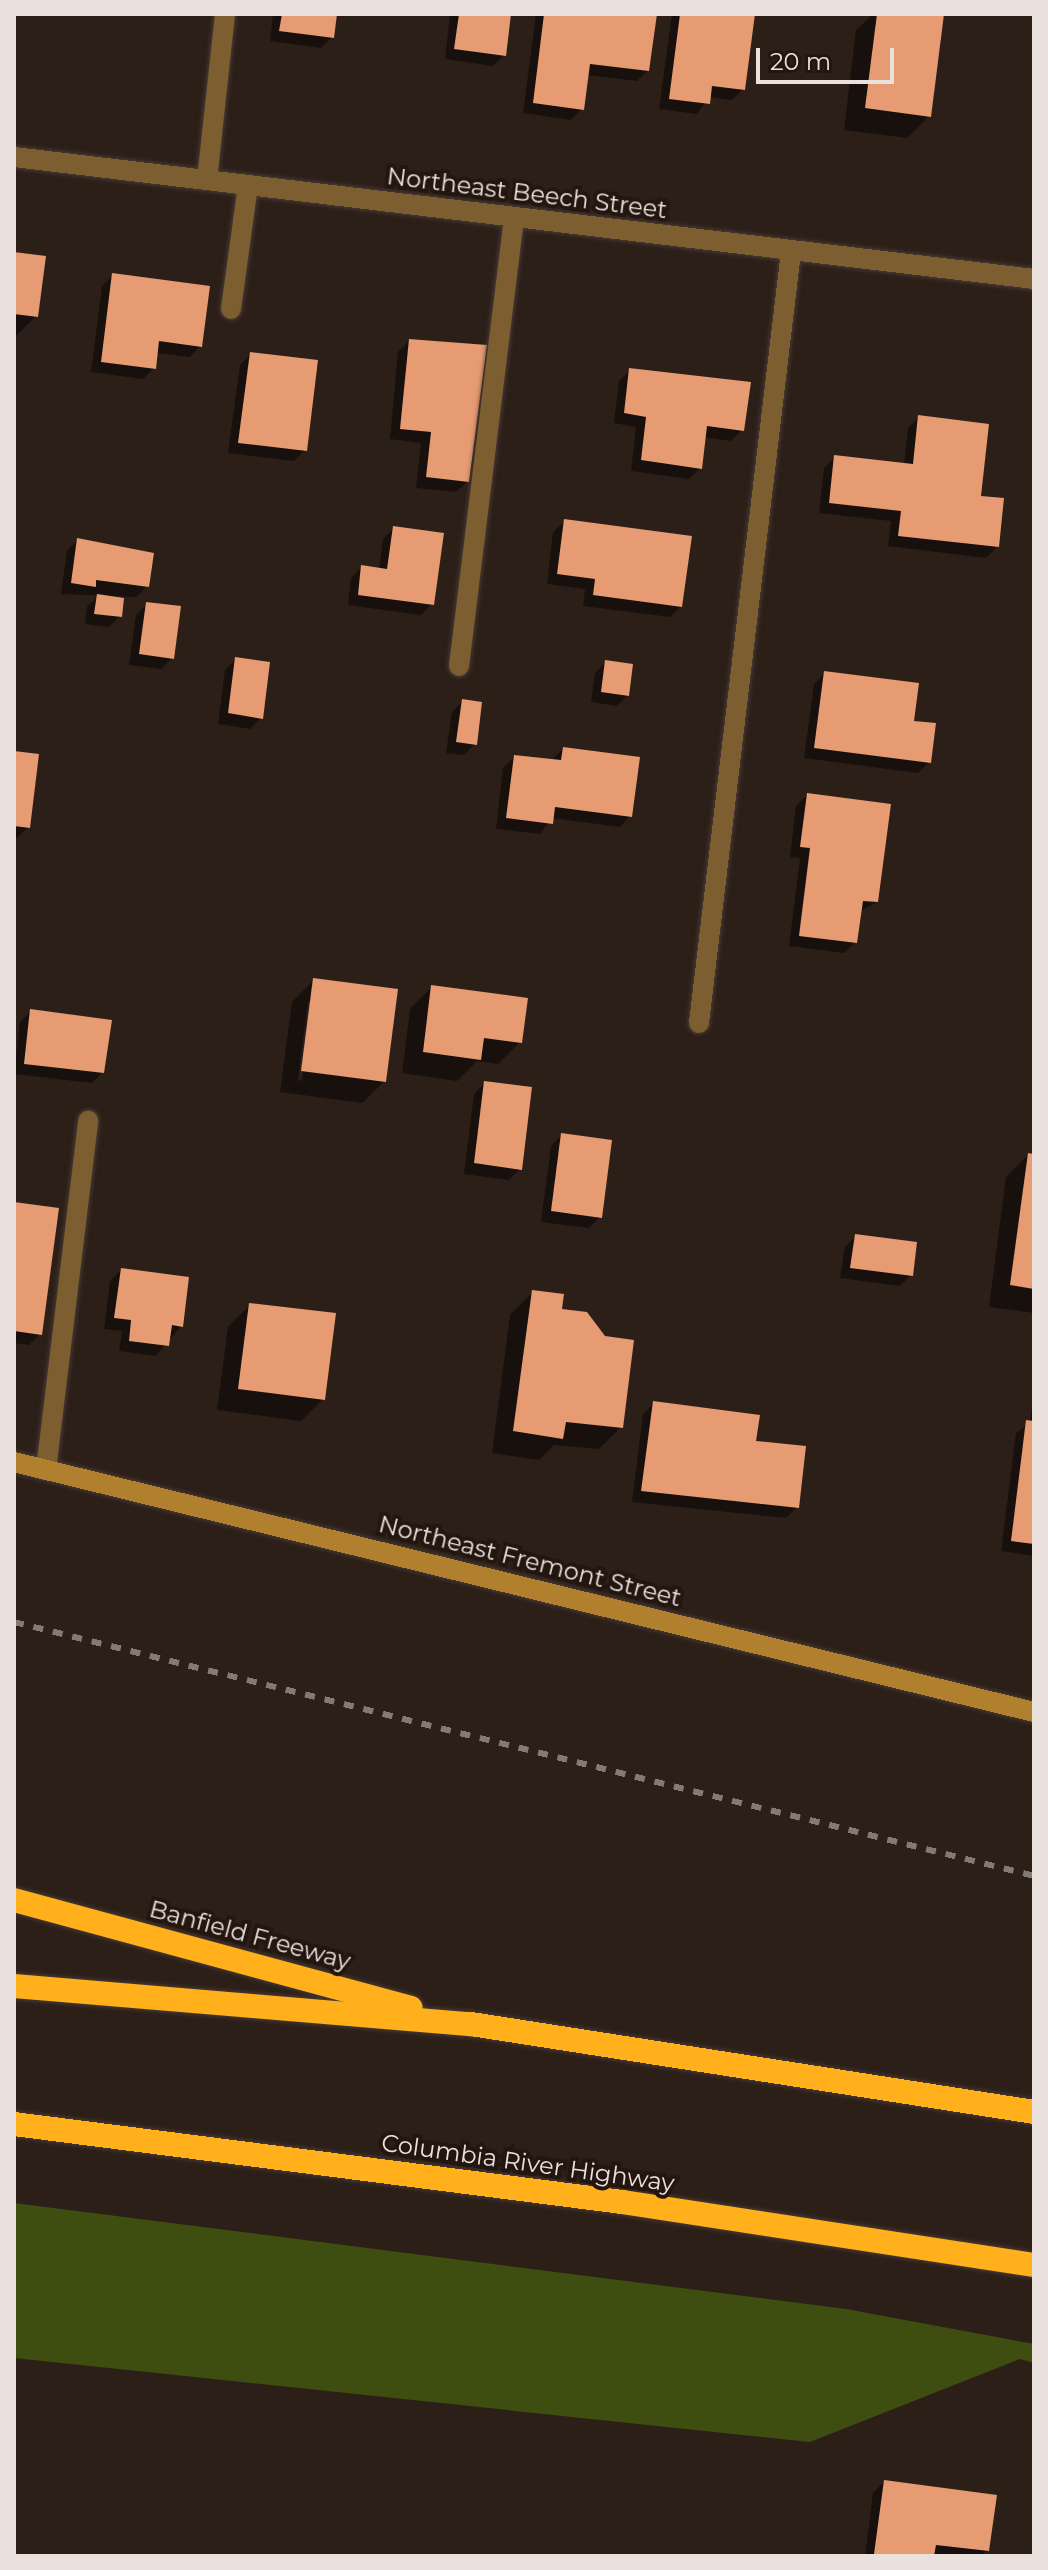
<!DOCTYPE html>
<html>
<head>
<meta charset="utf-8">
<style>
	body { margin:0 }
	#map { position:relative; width:1048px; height:2570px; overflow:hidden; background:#2c1f18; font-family:Montserrat,sans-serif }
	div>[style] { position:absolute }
	.green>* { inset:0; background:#3e4e11 }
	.shadow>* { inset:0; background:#0007 }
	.building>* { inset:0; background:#e69b72 }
	.roads { filter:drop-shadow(0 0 2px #473a34) drop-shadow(0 0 2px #473a34) }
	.lane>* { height:20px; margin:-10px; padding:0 10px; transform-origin:10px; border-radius:10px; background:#7d5e30 }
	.street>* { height:20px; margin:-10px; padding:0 10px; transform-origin:10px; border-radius:10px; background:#7d5e30 }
	.secondary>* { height:20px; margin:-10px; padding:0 10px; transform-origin:10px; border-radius:10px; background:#b1802f }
	.highway>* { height:24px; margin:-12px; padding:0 12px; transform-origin:12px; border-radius:12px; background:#ffb01a }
	.rail>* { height:6px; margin-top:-3px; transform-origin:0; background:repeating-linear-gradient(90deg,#847973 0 10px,transparent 0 20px) }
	span { translate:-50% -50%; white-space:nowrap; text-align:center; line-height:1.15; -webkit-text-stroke:8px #22160f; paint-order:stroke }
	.street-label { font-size:24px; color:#eae1dd }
	.frame { position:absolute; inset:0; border:16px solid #eae1dd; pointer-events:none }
	.scale { position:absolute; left:756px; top:48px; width:138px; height:36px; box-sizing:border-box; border:4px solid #eae1dd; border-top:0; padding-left:10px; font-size:24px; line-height:28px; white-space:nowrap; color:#eae1dd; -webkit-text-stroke:6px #22160f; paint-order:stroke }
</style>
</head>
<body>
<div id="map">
	<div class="green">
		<div style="clip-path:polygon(14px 2203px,846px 2309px,1034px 2344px,1034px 2363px,1020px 2359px,810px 2442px,14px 2358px)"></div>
	</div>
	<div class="shadow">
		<div style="clip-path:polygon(273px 14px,335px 14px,332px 37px,321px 48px,270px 41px)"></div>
		<div style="clip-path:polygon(450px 14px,509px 14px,504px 55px,493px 66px,445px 59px)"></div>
		<div style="clip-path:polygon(536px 14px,651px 14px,648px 70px,637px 81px,587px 75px,582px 109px,571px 120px,523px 113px)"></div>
		<div style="clip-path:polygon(672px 14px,753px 14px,743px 89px,732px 100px,709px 97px,697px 114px,659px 109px)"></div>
		<div style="clip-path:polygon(873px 14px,926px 14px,929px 116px,907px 138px,844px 130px,856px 30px)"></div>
		<div style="clip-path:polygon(14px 254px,36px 316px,14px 338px)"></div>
		<div style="clip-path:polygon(113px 275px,200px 346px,190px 357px,156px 353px,154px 368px,143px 379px,91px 372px,102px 286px)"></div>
		<div style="clip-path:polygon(409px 341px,467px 482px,456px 492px,416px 488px,421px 443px,390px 439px,398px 352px)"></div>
		<div style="clip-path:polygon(251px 354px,305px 450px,294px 461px,228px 453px,240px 365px)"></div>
		<div style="clip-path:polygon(630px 370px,742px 430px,731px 441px,703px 437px,700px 468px,689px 479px,631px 471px,636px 427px,614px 423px,619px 381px)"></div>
		<div style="clip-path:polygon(919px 417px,979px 498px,997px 547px,986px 558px,888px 546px,891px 521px,819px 513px,824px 468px,835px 457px,904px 465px,908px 428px)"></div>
		<div style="clip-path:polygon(564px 522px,681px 606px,670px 617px,583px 606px,585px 589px,547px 584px,553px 532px)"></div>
		<div style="clip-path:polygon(394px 528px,432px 604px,421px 615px,348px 605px,351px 578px,362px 567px,379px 570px,383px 539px)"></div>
		<div style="clip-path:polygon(78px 540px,147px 586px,136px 597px,61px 594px,67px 551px)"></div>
		<div style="clip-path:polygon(98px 596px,120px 616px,109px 627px,85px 624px,87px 607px)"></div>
		<div style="clip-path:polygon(147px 604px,172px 658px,161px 669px,129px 665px,136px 615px)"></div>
		<div style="clip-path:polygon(236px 659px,261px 718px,250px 729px,218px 724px,225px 670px)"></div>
		<div style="clip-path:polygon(606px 662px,628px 695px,617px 706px,591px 702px,595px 673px)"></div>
		<div style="clip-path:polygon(825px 673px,911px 723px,929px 762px,918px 773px,804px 758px,814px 684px)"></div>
		<div style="clip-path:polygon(463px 701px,475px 744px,464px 755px,446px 753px,452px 712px)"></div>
		<div style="clip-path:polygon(563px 749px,630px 816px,620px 827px,552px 818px,540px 834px,496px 829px,503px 768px,514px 757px,552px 760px)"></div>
		<div style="clip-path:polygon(14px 753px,28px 827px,17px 838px,14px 837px)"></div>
		<div style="clip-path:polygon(807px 795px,877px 902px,859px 912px,855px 942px,844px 953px,789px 946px,800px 858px,790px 857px,796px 806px)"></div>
		<div style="clip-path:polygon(evenodd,314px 980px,385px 1081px,362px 1103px,280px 1092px,292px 1002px,314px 980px,308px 1002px,312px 1002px,302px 1081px,298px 1080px,308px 1002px)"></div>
		<div style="clip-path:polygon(432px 987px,520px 1042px,498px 1064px,477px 1061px,457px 1081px,402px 1073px,410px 1009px)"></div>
		<div style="clip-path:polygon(31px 1011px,103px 1072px,92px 1083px,14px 1074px,20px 1022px)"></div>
		<div style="clip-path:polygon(485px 1083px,520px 1169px,509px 1180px,464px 1174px,474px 1094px)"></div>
		<div style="clip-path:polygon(562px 1135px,600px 1217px,589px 1228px,541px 1222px,551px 1146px)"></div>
		<div style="clip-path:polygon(1028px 1155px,1034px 1156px,1034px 1313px,989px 1307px,1006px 1177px)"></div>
		<div style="clip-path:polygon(14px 1204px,40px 1334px,29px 1345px,14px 1343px)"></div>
		<div style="clip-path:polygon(856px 1236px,911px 1275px,900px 1286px,840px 1278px,845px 1247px)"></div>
		<div style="clip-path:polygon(121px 1270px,181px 1326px,156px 1356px,119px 1351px,122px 1331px,104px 1329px,110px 1281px)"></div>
		<div style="clip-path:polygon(532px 1293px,560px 1311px,621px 1427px,599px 1449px,554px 1445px,539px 1460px,492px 1453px,510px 1315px)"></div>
		<div style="clip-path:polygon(250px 1305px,323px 1399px,301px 1421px,217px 1410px,228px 1327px)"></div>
		<div style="clip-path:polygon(1034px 1391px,1034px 1556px,1001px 1551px,1016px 1433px,1030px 1423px)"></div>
		<div style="clip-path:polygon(654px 1403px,754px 1443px,797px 1507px,786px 1518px,632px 1502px,643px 1414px)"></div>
		<div style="clip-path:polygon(884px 2482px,987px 2550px,982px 2556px,865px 2556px,873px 2493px)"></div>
	</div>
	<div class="building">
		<div style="clip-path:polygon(282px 14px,337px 14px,334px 38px,279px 31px)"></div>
		<div style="clip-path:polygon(459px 14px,511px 14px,506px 56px,454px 49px)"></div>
		<div style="clip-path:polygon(544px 14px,657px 14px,649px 71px,590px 64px,584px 110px,533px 103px)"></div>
		<div style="clip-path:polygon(680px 14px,755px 14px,745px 90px,712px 86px,710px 104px,669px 99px)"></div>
		<div style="clip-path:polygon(877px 14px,944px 14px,931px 117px,865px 108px)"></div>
		<div style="clip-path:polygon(14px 252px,46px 256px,38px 317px,14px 314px)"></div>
		<div style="clip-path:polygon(112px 273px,210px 286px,202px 347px,159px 341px,156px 369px,101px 362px)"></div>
		<div style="clip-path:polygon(409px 339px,487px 345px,469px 482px,426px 477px,431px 432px,400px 429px)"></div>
		<div style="clip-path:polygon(250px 352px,318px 360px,307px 451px,238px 443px)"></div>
		<div style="clip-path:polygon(629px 368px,751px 382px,744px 431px,707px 426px,702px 469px,641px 460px,646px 417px,624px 413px)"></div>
		<div style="clip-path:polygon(918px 415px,989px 424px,981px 496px,1004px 498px,999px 547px,898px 536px,901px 511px,829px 503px,834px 455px,913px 464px)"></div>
		<div style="clip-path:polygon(564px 519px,692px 536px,682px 607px,593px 595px,595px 579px,557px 574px)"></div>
		<div style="clip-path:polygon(393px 526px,444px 533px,434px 605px,358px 595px,361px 565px,387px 569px)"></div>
		<div style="clip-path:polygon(77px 538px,154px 553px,149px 587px,96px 580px,96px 587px,71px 583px)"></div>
		<div style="clip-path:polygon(97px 594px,124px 598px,122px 617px,94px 614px)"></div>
		<div style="clip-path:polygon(146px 602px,181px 606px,174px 659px,139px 654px)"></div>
		<div style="clip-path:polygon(235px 657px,270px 662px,263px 719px,228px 713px)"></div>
		<div style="clip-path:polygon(605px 660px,633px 664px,629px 696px,601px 692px)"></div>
		<div style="clip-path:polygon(824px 671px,919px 683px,914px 721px,936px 723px,931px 763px,814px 748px)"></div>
		<div style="clip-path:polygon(462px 699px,482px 702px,477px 745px,456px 742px)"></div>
		<div style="clip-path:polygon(563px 747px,640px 757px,632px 817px,555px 807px,553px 824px,506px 818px,514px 755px,561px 760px)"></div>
		<div style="clip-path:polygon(14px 751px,39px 754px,30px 828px,14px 826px)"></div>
		<div style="clip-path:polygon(807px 793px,891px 804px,878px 902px,863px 901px,857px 943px,799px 936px,810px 848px,800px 847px)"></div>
		<div style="clip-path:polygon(313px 978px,398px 989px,386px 1082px,301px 1071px)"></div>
		<div style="clip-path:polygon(431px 985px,528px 998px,522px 1043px,484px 1038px,481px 1060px,423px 1052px)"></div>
		<div style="clip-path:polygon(30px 1009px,112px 1020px,104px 1073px,24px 1064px)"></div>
		<div style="clip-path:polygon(484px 1081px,532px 1087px,522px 1170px,474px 1163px)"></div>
		<div style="clip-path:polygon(561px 1133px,612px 1140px,602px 1218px,551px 1211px)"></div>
		<div style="clip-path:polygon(1028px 1153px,1034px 1154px,1034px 1289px,1010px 1285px)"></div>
		<div style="clip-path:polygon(14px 1202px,59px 1208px,42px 1335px,14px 1331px)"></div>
		<div style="clip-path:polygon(855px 1234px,917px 1242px,913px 1276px,850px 1268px)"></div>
		<div style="clip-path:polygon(121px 1268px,189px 1277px,183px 1327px,172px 1325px,169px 1346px,129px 1341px,131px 1320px,114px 1318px)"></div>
		<div style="clip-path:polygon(532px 1290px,564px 1294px,562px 1309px,587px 1312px,605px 1336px,634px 1340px,623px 1428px,566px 1422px,563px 1439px,513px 1431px)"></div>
		<div style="clip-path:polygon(249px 1303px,336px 1313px,325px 1400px,238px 1389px)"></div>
		<div style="clip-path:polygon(653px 1401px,760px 1415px,756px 1441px,806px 1446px,799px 1508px,641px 1491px)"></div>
		<div style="clip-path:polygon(1026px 1420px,1034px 1421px,1034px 1544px,1011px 1541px)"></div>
		<div style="clip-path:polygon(884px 2480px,997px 2495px,989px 2551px,936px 2545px,934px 2556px,874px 2554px)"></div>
	</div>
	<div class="roads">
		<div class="lane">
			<div style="left:231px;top:309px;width:125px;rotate:-82.2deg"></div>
			<div style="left:459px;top:666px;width:452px;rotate:-83deg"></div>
			<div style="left:699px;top:1023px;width:777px;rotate:-83.2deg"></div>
			<div style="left:46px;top:1470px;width:352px;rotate:-83.1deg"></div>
		</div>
		<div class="street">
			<div style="left:14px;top:157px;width:1027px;rotate:6.82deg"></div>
			<div style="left:207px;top:180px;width:167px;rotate:-83.8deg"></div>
		</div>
		<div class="secondary">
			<div style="left:14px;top:1462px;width:1050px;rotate:13.77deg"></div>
		</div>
		<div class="highway">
			<div style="left:14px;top:1900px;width:411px;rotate:15.2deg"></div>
			<div style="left:14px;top:1986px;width:459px;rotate:4.8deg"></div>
			<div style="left:471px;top:2024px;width:570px;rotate:8.88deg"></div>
			<div style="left:14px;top:2124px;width:613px;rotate:7.31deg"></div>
			<div style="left:622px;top:2202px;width:417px;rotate:8.7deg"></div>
		</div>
	</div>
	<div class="rail">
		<div style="left:14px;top:1622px;width:1051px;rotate:13.98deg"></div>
	</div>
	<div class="street-label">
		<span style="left:527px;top:193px;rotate:7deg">Northeast Beech Street</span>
		<span style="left:530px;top:1561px;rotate:14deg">Northeast Fremont Street</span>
		<span style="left:250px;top:1935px;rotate:15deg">Banfield Freeway</span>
		<span style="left:528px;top:2163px;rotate:8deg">Columbia River Highway</span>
	</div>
	<div class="frame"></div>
	<div class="scale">20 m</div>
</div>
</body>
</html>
